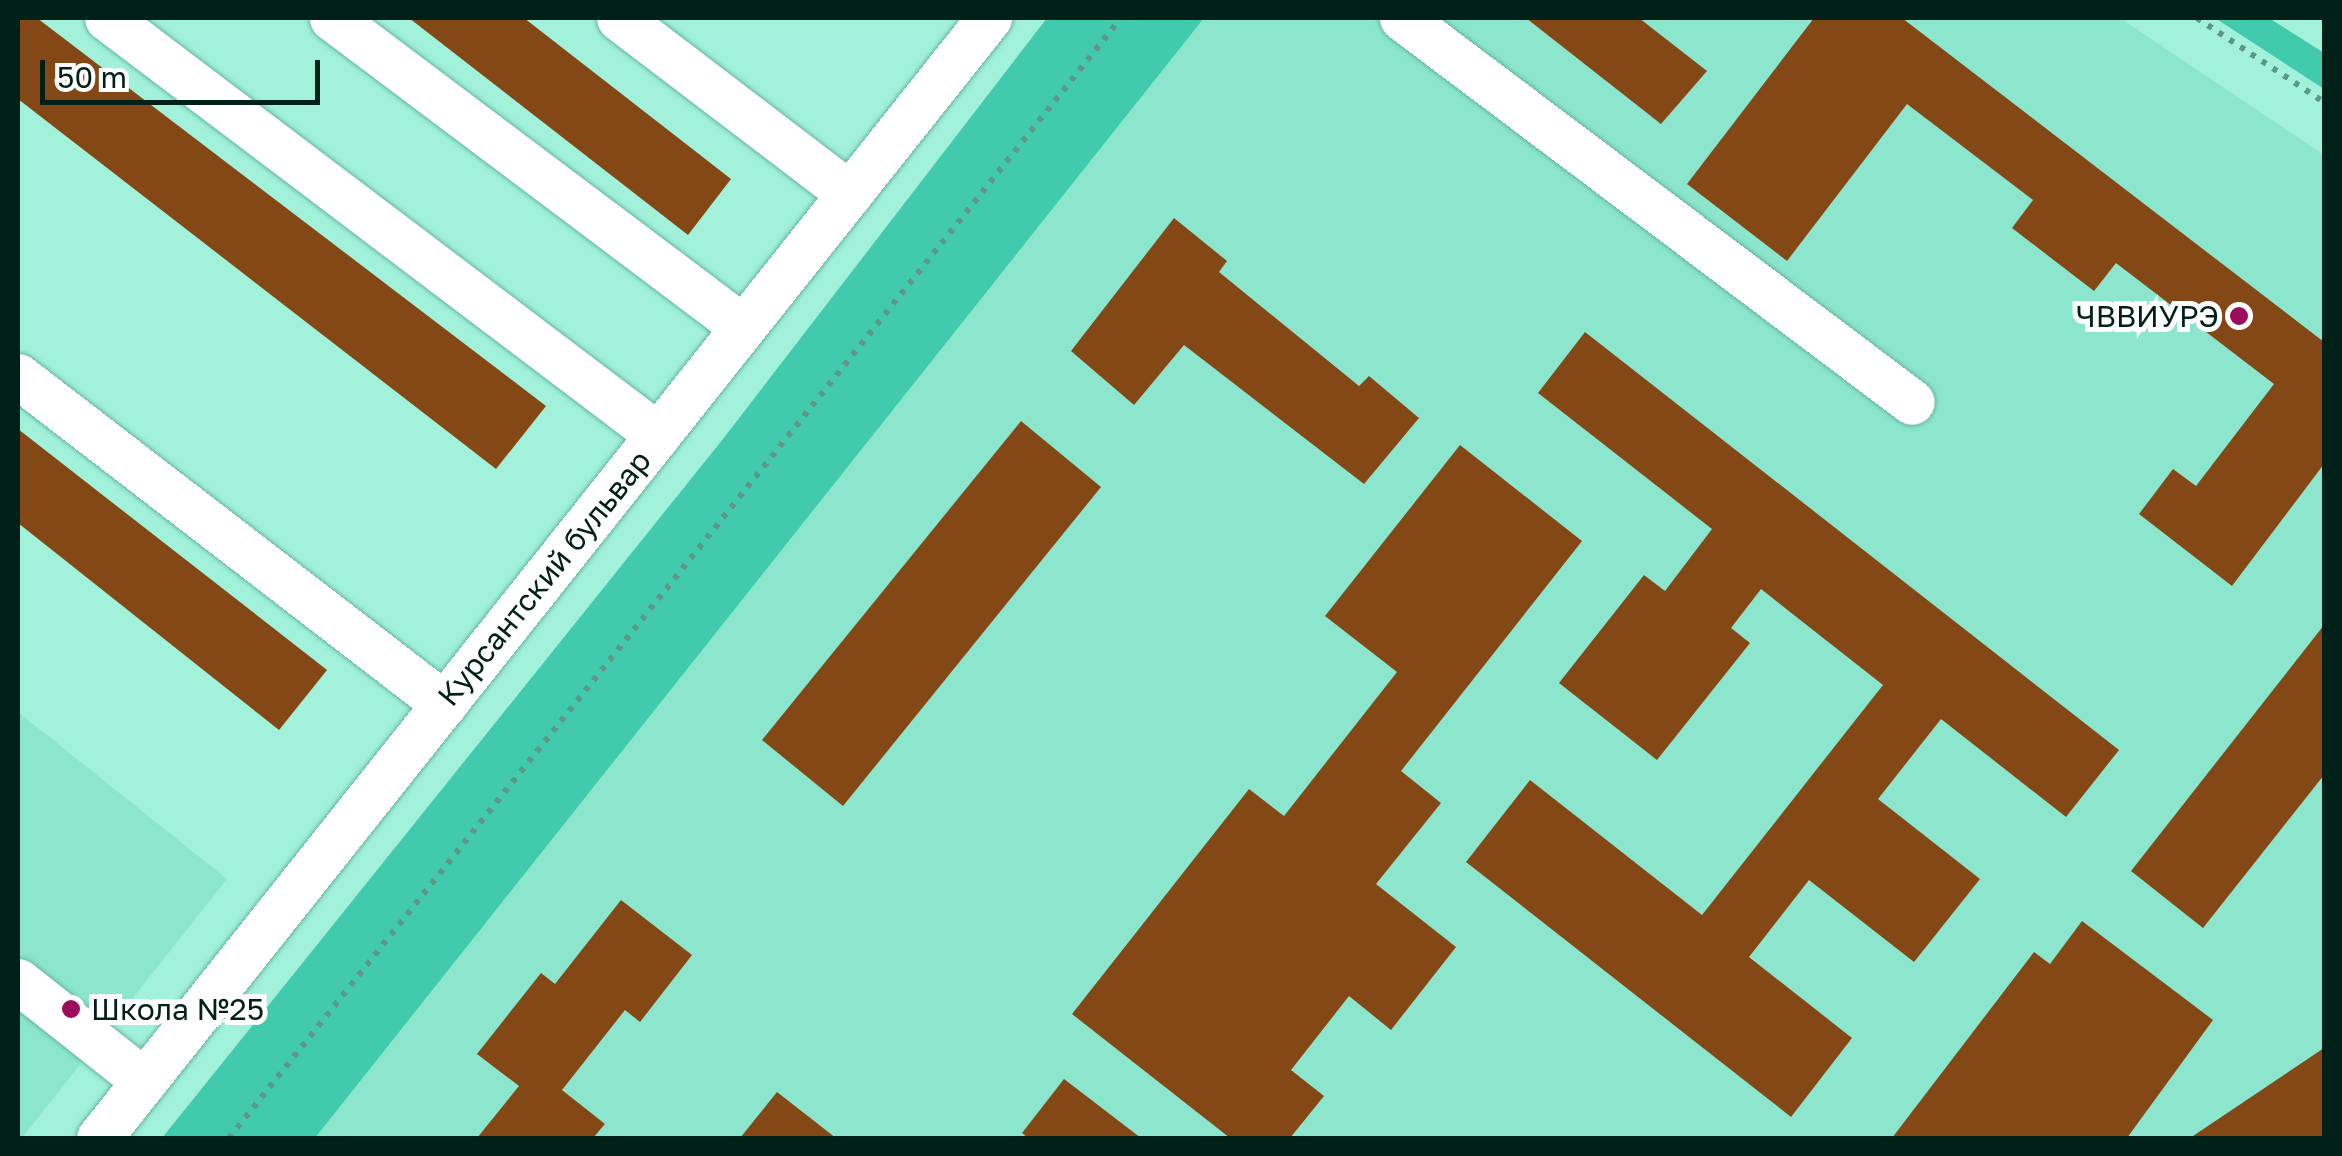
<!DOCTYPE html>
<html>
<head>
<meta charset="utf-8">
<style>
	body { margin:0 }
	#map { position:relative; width:2342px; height:1156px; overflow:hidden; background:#a1f1db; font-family:"Golos Text",sans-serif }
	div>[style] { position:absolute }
	.built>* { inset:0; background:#8ce6cd }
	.green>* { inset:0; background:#42caac }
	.building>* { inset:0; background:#844817 }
	.path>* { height:6px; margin-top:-3px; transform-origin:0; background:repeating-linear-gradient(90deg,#5c9787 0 5px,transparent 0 13px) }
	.roads { filter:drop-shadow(0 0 2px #66b5a0) drop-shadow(0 0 2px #66b5a0) }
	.minor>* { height:45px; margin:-22.5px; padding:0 22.5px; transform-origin:22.5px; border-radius:22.5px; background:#fff }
	.dots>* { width:28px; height:28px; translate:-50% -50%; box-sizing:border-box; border:5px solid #fff; border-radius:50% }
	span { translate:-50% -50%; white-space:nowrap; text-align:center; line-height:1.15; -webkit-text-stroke:10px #fff; paint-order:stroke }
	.poi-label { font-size:30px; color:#002018 }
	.right { translate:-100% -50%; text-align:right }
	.left { translate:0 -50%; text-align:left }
	.street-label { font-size:30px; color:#002018 }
	.frame { position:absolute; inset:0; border:20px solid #002018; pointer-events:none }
	.scale { position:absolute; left:40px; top:60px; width:280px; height:45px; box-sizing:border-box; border:5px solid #002018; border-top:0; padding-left:12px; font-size:30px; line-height:35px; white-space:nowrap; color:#002018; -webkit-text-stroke:8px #fff; paint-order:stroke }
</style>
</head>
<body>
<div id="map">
	<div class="built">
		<div style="clip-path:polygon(1204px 18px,2120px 18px,2324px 155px,2324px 1138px,315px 1138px)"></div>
		<div style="clip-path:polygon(18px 712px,227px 879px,22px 1138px,18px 1138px)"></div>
	</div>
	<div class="green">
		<div style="clip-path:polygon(1047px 18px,1204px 18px,315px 1138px,162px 1138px,723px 439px)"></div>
		<div style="clip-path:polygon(2215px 18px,2269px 18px,2324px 53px,2324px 89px)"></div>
	</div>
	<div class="building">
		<div style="clip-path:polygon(18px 18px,37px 18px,546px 406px,496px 469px,18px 99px)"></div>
		<div style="clip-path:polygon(409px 18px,524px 18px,731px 179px,688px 235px)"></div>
		<div style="clip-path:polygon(1526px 18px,1639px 18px,1707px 71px,1661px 124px)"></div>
		<div style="clip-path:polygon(1814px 18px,1902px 18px,2324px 342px,2324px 464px,2232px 586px,2139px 514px,2173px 469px,2196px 486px,2274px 384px,2116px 263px,2094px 291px,2012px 228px,2033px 200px,1907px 104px,1787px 261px,1687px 184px)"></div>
		<div style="clip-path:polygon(1174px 218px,1227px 261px,1219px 272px,1359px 386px,1369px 376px,1419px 418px,1364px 484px,1184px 345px,1134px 405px,1071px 351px)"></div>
		<div style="clip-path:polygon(1585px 332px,2119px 750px,2066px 817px,1941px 719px,1878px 799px,1980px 879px,1914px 962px,1809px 880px,1749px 957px,1852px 1038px,1791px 1117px,1466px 862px,1530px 780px,1702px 915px,1883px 685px,1761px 589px,1731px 628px,1750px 643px,1657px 760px,1559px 683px,1644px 575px,1665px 591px,1712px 529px,1538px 393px)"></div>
		<div style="clip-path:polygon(1021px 421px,1101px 487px,843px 806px,762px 740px)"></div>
		<div style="clip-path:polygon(18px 429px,327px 670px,279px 730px,18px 523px)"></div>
		<div style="clip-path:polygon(1460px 445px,1582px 541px,1401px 771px,1441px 803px,1376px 884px,1456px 947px,1391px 1030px,1349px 996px,1291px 1070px,1324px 1096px,1290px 1138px,1230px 1138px,1072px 1014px,1249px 789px,1284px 816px,1397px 672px,1325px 616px)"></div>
		<div style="clip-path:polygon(2324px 625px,2324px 775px,2203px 928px,2131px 871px)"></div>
		<div style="clip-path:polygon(621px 900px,692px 955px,640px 1022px,625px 1010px,562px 1090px,605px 1124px,593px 1138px,477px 1138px,519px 1086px,477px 1054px,541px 973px,555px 984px)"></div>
		<div style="clip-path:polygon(2082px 921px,2213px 1020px,2127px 1138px,1892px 1138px,2034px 952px,2050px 964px)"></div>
		<div style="clip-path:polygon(2324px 1048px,2324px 1138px,2190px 1138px)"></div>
		<div style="clip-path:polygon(1064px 1079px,1141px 1138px,1028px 1138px,1022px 1133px)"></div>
		<div style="clip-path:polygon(777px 1092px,836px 1138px,740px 1138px)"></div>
	</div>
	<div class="path">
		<div style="left:2197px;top:18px;width:152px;rotate:33.5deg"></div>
		<div style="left:229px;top:1138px;width:1432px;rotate:-51.47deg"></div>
	</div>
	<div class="roads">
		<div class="minor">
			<div style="left:107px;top:18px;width:691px;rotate:37.12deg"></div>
			<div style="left:332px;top:18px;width:514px;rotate:36.94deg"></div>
			<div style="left:619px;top:18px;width:290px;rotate:37.3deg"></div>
			<div style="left:1402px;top:18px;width:638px;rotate:36.98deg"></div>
			<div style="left:18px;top:376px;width:538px;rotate:37.59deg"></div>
			<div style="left:18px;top:981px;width:161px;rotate:38.4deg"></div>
			<div style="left:99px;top:1138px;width:1431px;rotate:-51.53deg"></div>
		</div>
	</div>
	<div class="dots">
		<div style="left:2239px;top:316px;background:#9b0c5c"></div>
		<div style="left:71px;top:1009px;background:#9b0c5c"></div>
	</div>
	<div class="poi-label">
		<span class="right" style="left:2219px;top:316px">ЧВВИУРЭ</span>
		<span class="left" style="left:91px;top:1009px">Школа №25</span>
	</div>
	<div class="street-label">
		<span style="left:544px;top:578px;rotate:-51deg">Курсантский бульвар</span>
	</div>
	<div class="frame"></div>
	<div class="scale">50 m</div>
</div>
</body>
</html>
